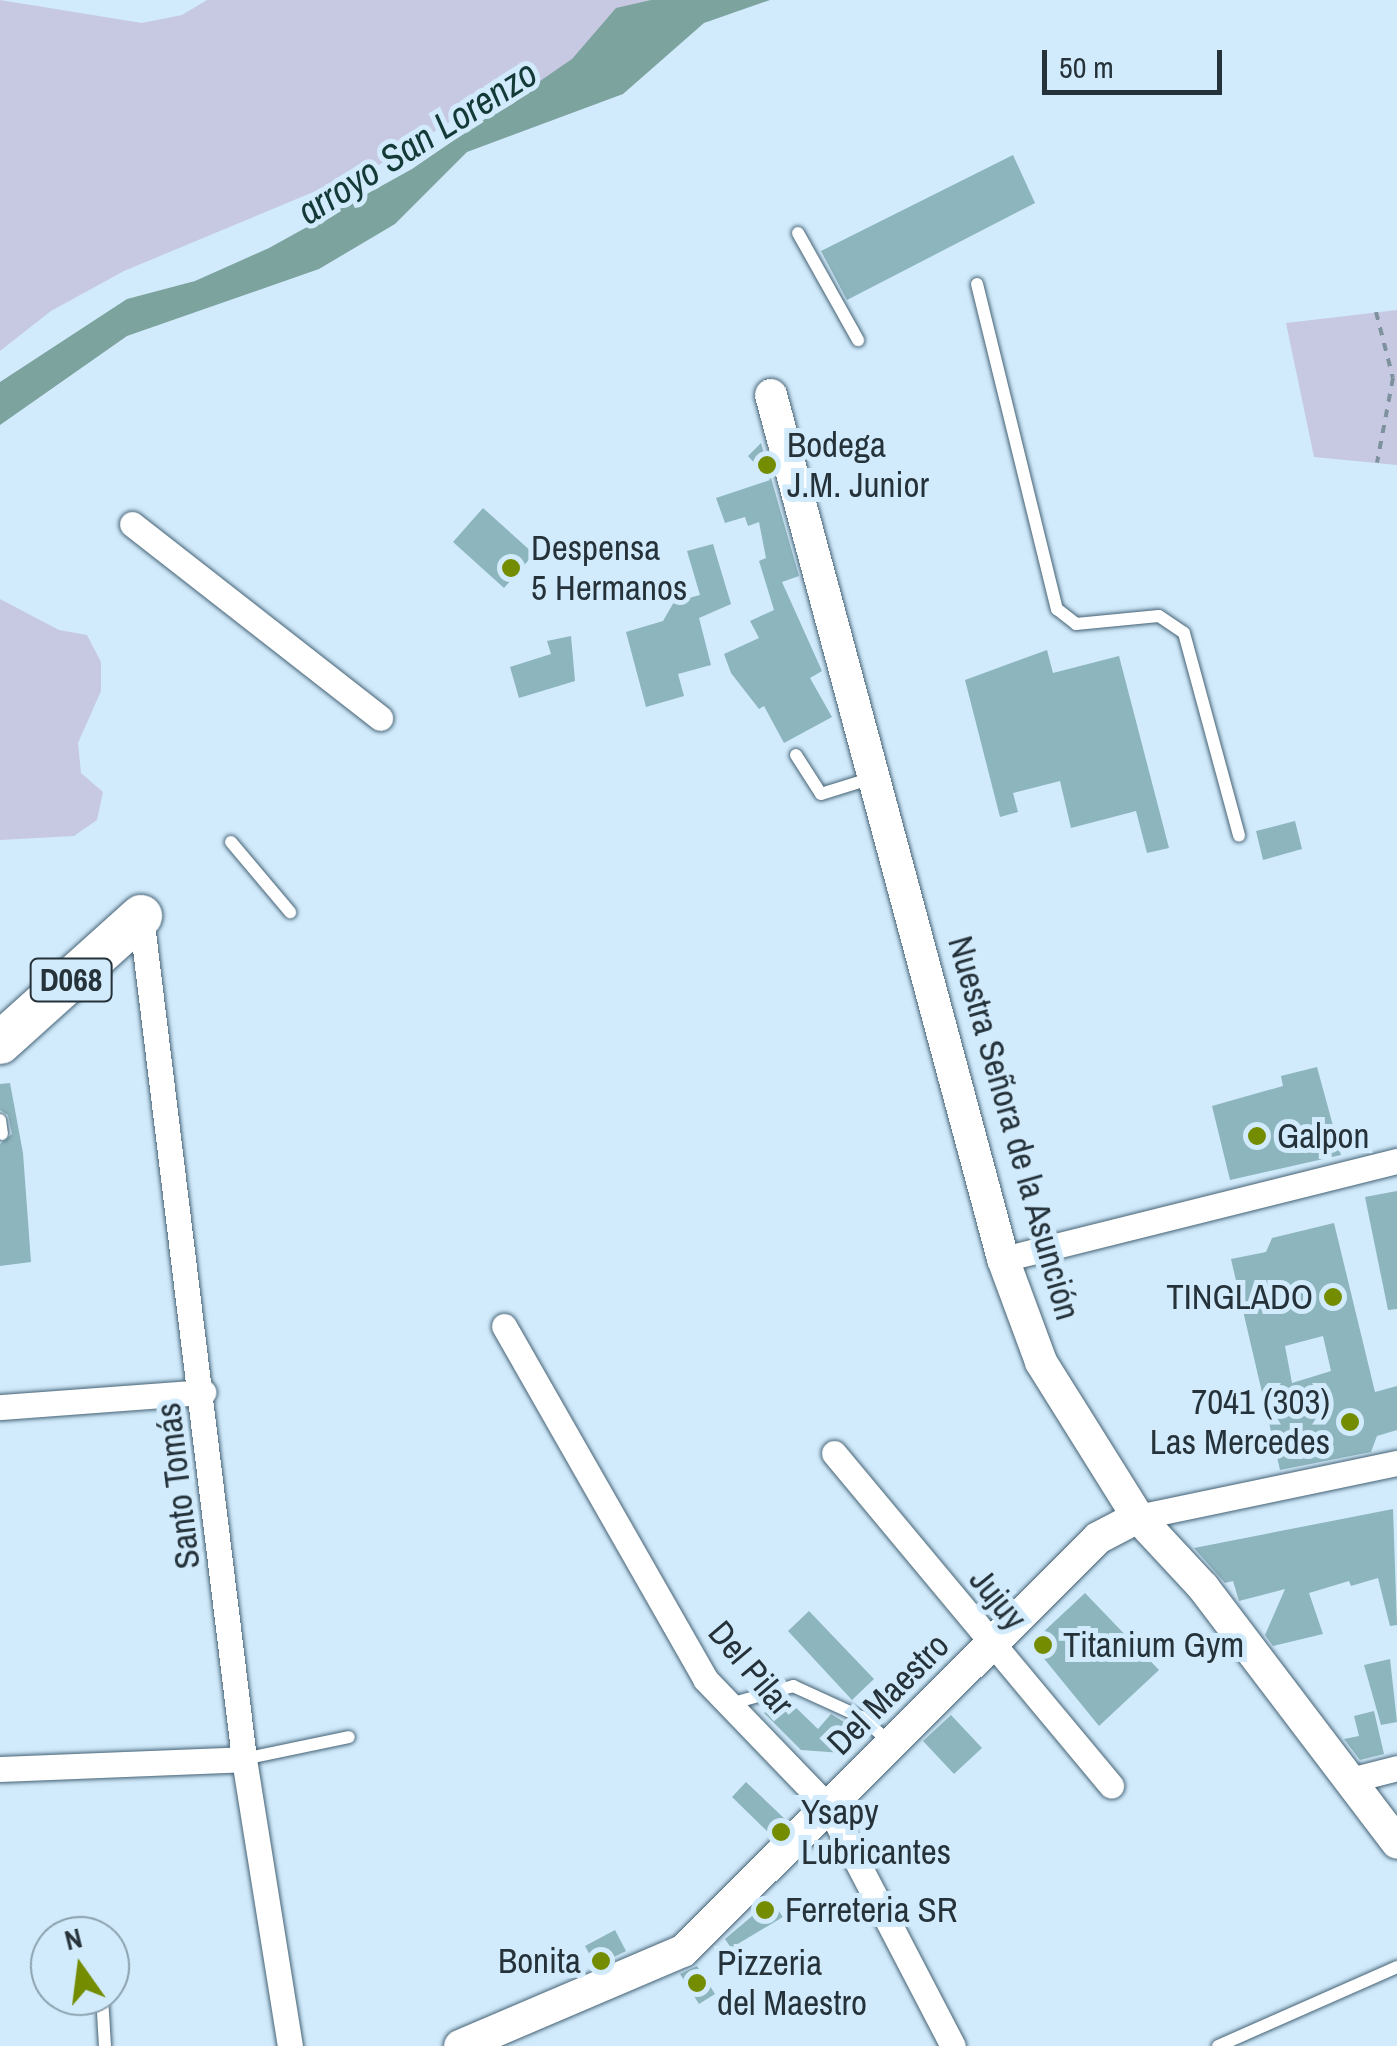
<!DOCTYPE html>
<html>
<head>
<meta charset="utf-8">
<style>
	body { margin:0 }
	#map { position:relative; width:1397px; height:2046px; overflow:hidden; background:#d1ebfc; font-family:"Archivo Narrow",sans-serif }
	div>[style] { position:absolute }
	.green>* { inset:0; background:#c7c9e3 }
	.water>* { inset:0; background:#7da39f }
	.building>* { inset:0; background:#8db5be }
	.path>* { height:4px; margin-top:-2px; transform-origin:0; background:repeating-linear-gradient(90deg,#7e929e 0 8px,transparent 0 16px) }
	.roads { filter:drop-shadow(0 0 2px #456274) drop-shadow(0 0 2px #456274) }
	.service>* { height:12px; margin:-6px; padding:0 6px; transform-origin:6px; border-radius:6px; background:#fff }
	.minor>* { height:25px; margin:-12.5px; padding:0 12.5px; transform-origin:12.5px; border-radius:12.5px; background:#fff }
	.tertiary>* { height:32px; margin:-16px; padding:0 16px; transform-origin:16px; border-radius:16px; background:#fff }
	.primary>* { height:42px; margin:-21px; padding:0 21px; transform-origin:21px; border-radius:21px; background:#fff }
	.dots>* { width:28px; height:28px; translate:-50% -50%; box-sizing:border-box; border:5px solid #d1ebfc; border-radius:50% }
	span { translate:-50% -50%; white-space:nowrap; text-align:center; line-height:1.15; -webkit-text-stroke:10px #d1ebfc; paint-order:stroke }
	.shield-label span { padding:2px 8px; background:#d1ebfc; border:2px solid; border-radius:8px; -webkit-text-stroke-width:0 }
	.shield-label { font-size:32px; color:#25323a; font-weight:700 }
	.poi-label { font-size:35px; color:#25323a }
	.left { translate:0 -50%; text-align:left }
	.right { translate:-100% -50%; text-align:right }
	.street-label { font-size:35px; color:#25323a }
	.water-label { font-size:38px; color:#143a38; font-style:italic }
	.north { position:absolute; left:30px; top:1916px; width:100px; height:100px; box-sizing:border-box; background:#d1ebfc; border:2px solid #8ca1ae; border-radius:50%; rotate:346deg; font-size:28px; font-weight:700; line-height:40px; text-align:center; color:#25323a }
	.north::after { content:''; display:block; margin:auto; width:35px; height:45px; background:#748c00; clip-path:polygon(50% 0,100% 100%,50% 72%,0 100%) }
	.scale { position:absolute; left:1042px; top:50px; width:180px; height:45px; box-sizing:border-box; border:5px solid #25323a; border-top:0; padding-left:12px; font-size:30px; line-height:35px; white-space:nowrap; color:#25323a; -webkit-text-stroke:8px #d1ebfc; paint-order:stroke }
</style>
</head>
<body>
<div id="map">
	<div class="green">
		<div style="clip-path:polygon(0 0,142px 23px,182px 15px,207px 0,650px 0,642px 17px,486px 118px,456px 118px,388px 161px,124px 271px,51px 311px,0 351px)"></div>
		<div style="clip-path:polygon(1397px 310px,1397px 465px,1314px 457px,1286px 323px)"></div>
		<div style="clip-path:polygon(0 599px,59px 630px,87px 635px,101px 662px,101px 691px,78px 743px,81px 773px,103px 792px,97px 820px,74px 836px,0 840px)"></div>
	</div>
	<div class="water">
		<div style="clip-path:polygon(651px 0,770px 0,704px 23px,623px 94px,467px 152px,395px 224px,319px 269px,127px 336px,0 425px,0 382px,127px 299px,195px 281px,269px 248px,412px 169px,572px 59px,616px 8px)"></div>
	</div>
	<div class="building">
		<div style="clip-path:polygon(1013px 155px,1035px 203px,847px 300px,821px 251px)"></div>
		<div style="clip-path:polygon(761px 443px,799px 576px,782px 582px,822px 671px,810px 678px,832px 717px,784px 743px,764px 706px,759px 709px,731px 673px,724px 654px,759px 638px,750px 621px,774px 610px,759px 561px,766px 558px,759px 522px,748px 526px,745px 517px,725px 523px,716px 498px,770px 480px,748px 456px)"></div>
		<div style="clip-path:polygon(483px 508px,534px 554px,504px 588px,453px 542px)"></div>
		<div style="clip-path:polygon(713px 544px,731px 604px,699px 618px,711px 665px,678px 674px,684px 696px,646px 707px,626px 632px,663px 621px,674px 602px,700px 595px,687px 551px)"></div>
		<div style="clip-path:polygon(571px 636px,575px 681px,519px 698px,510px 667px,551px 654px,547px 641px)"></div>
		<div style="clip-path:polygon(1047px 650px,1053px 673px,1119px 656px,1169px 848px,1147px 853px,1136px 811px,1071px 828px,1060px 781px,1013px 793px,1018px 812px,1000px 817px,965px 680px)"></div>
		<div style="clip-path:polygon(1295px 821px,1302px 849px,1263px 860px,1256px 831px)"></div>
		<div style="clip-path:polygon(1317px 1067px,1341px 1155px,1230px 1180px,1212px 1106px,1283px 1086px,1281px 1076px)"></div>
		<div style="clip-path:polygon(10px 1083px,23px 1153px,31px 1262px,0 1266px,0 1144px,12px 1134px,8px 1115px,0 1110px,0 1084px)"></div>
		<div style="clip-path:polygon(1397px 1191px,1397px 1309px,1388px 1310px,1365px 1197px)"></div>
		<div style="clip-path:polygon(evenodd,1334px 1223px,1375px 1392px,1397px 1386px,1397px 1430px,1377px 1436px,1371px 1452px,1280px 1470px,1231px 1259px,1266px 1252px,1272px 1238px,1334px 1223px,1323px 1336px,1331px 1371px,1292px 1383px,1285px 1346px,1323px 1336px)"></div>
		<div style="clip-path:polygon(1393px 1509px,1397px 1625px,1390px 1626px,1378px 1578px,1351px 1586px,1349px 1581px,1309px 1593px,1323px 1634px,1273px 1646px,1265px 1635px,1285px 1589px,1239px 1601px,1233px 1581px,1225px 1583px,1194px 1548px)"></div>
		<div style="clip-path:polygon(1085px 1593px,1159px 1670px,1099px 1726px,1037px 1650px,1038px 1637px)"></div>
		<div style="clip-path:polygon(809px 1611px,874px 1679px,852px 1700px,788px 1631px)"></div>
		<div style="clip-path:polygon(1390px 1659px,1397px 1722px,1381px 1725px,1364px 1665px)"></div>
		<div style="clip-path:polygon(786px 1698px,818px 1729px,831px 1714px,854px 1728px,838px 1748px,843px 1753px,801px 1750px,764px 1713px)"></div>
		<div style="clip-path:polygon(1374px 1711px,1384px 1754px,1360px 1760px,1344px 1739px,1359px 1736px,1354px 1716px)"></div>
		<div style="clip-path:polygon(951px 1715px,982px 1748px,954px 1774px,923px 1741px)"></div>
		<div style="clip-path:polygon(746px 1782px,786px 1820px,771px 1835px,732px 1797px)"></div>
		<div style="clip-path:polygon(771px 1900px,783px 1917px,731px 1948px,725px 1939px)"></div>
		<div style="clip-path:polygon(615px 1930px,626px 1951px,596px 1966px,585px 1946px)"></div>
		<div style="clip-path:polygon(697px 1966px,715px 1994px,699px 2004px,680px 1974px)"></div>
	</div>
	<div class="path">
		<div style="left:1376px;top:312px;width:68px;rotate:75.6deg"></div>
		<div style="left:1393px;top:378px;width:86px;rotate:100.7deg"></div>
	</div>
	<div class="roads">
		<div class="service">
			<div style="left:798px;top:233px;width:123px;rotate:60.7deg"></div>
			<div style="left:977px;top:284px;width:335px;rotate:76.2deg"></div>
			<div style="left:1057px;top:609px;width:24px;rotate:38deg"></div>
			<div style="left:1076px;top:624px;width:83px;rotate:-5.5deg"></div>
			<div style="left:1159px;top:616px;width:30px;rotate:34deg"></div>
			<div style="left:1184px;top:633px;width:210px;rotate:74.8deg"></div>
			<div style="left:796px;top:755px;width:46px;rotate:57.3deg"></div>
			<div style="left:821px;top:794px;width:53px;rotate:-17.4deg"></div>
			<div style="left:231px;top:842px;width:92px;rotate:49.9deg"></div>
			<div style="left:0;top:1120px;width:14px;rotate:82deg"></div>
			<div style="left:730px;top:1704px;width:66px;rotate:-15.9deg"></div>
			<div style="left:793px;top:1686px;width:75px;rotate:24.5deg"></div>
			<div style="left:861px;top:1717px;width:41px;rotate:41.1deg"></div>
			<div style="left:244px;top:1759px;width:107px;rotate:-11.8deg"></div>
			<div style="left:102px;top:1996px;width:50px;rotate:86.6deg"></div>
			<div style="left:1218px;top:2046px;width:196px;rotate:-23.8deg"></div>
		</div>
		<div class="minor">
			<div style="left:132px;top:524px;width:315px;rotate:38deg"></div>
			<div style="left:141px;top:916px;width:849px;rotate:83.03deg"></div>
			<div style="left:244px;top:1759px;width:291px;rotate:80.9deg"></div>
			<div style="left:1003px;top:1259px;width:406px;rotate:-14deg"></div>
			<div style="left:504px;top:1326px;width:406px;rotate:60.3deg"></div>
			<div style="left:705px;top:1679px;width:179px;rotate:46.1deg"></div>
			<div style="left:829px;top:1808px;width:268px;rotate:62.5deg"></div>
			<div style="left:0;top:1407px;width:204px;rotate:-4.2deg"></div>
			<div style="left:834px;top:1453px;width:433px;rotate:50.2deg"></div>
			<div style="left:1138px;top:1517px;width:265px;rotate:-11.8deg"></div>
			<div style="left:0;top:1769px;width:244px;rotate:-2.3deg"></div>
			<div style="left:1354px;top:1779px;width:44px;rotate:-14.3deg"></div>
		</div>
		<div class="tertiary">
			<div style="left:771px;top:395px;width:895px;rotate:74.97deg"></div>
			<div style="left:1003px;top:1259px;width:110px;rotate:69.7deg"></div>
			<div style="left:1041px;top:1362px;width:183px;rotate:58deg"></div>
			<div style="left:1138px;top:1517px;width:96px;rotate:47.1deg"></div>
			<div style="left:1203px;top:1587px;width:321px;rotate:52.8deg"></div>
			<div style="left:460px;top:2046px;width:242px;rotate:-23.1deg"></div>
			<div style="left:683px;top:1951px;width:585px;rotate:-44.86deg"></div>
			<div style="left:1098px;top:1538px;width:45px;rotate:-27.7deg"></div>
		</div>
		<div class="primary">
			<div style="left:0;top:1043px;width:190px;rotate:-42deg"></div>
		</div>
	</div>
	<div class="dots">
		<div style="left:767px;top:465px;background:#748c00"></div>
		<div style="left:511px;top:568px;background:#748c00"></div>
		<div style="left:1257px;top:1136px;background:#748c00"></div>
		<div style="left:1333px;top:1297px;background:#748c00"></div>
		<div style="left:1350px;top:1422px;background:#748c00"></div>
		<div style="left:1043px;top:1645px;background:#748c00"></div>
		<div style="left:781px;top:1832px;background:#748c00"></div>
		<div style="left:765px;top:1910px;background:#748c00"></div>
		<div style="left:601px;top:1961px;background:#748c00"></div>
		<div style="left:697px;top:1983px;background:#748c00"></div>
	</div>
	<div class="shield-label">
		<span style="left:71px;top:980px">D068</span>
	</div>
	<div class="poi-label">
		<span class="left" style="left:787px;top:465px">Bodega<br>J.M. Junior</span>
		<span class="left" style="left:531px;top:568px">Despensa<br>5 Hermanos</span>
		<span class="left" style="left:1277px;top:1136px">Galpon</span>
		<span class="right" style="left:1313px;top:1297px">TINGLADO</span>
		<span class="right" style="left:1330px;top:1422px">7041 (303)<br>Las Mercedes</span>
		<span class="left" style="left:1063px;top:1645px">Titanium Gym</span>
		<span class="left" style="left:801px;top:1832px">Ysapy<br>Lubricantes</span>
		<span class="left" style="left:785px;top:1910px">Ferreteria SR</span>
		<span class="right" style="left:581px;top:1961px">Bonita</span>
		<span class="left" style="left:717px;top:1983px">Pizzeria<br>del Maestro</span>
	</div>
	<div class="street-label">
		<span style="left:1014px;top:1128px;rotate:74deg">Nuestra Señora de la Asunción</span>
		<span style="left:178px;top:1486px;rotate:-97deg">Santo Tomás</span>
		<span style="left:998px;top:1599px;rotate:51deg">Jujuy</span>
		<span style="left:751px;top:1668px;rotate:50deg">Del Pilar</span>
		<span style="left:888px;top:1694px;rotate:-45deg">Del Maestro</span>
	</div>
	<div class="water-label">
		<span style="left:417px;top:142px;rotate:-32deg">arroyo San Lorenzo</span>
	</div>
	<div class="north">N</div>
	<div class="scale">50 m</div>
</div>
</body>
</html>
